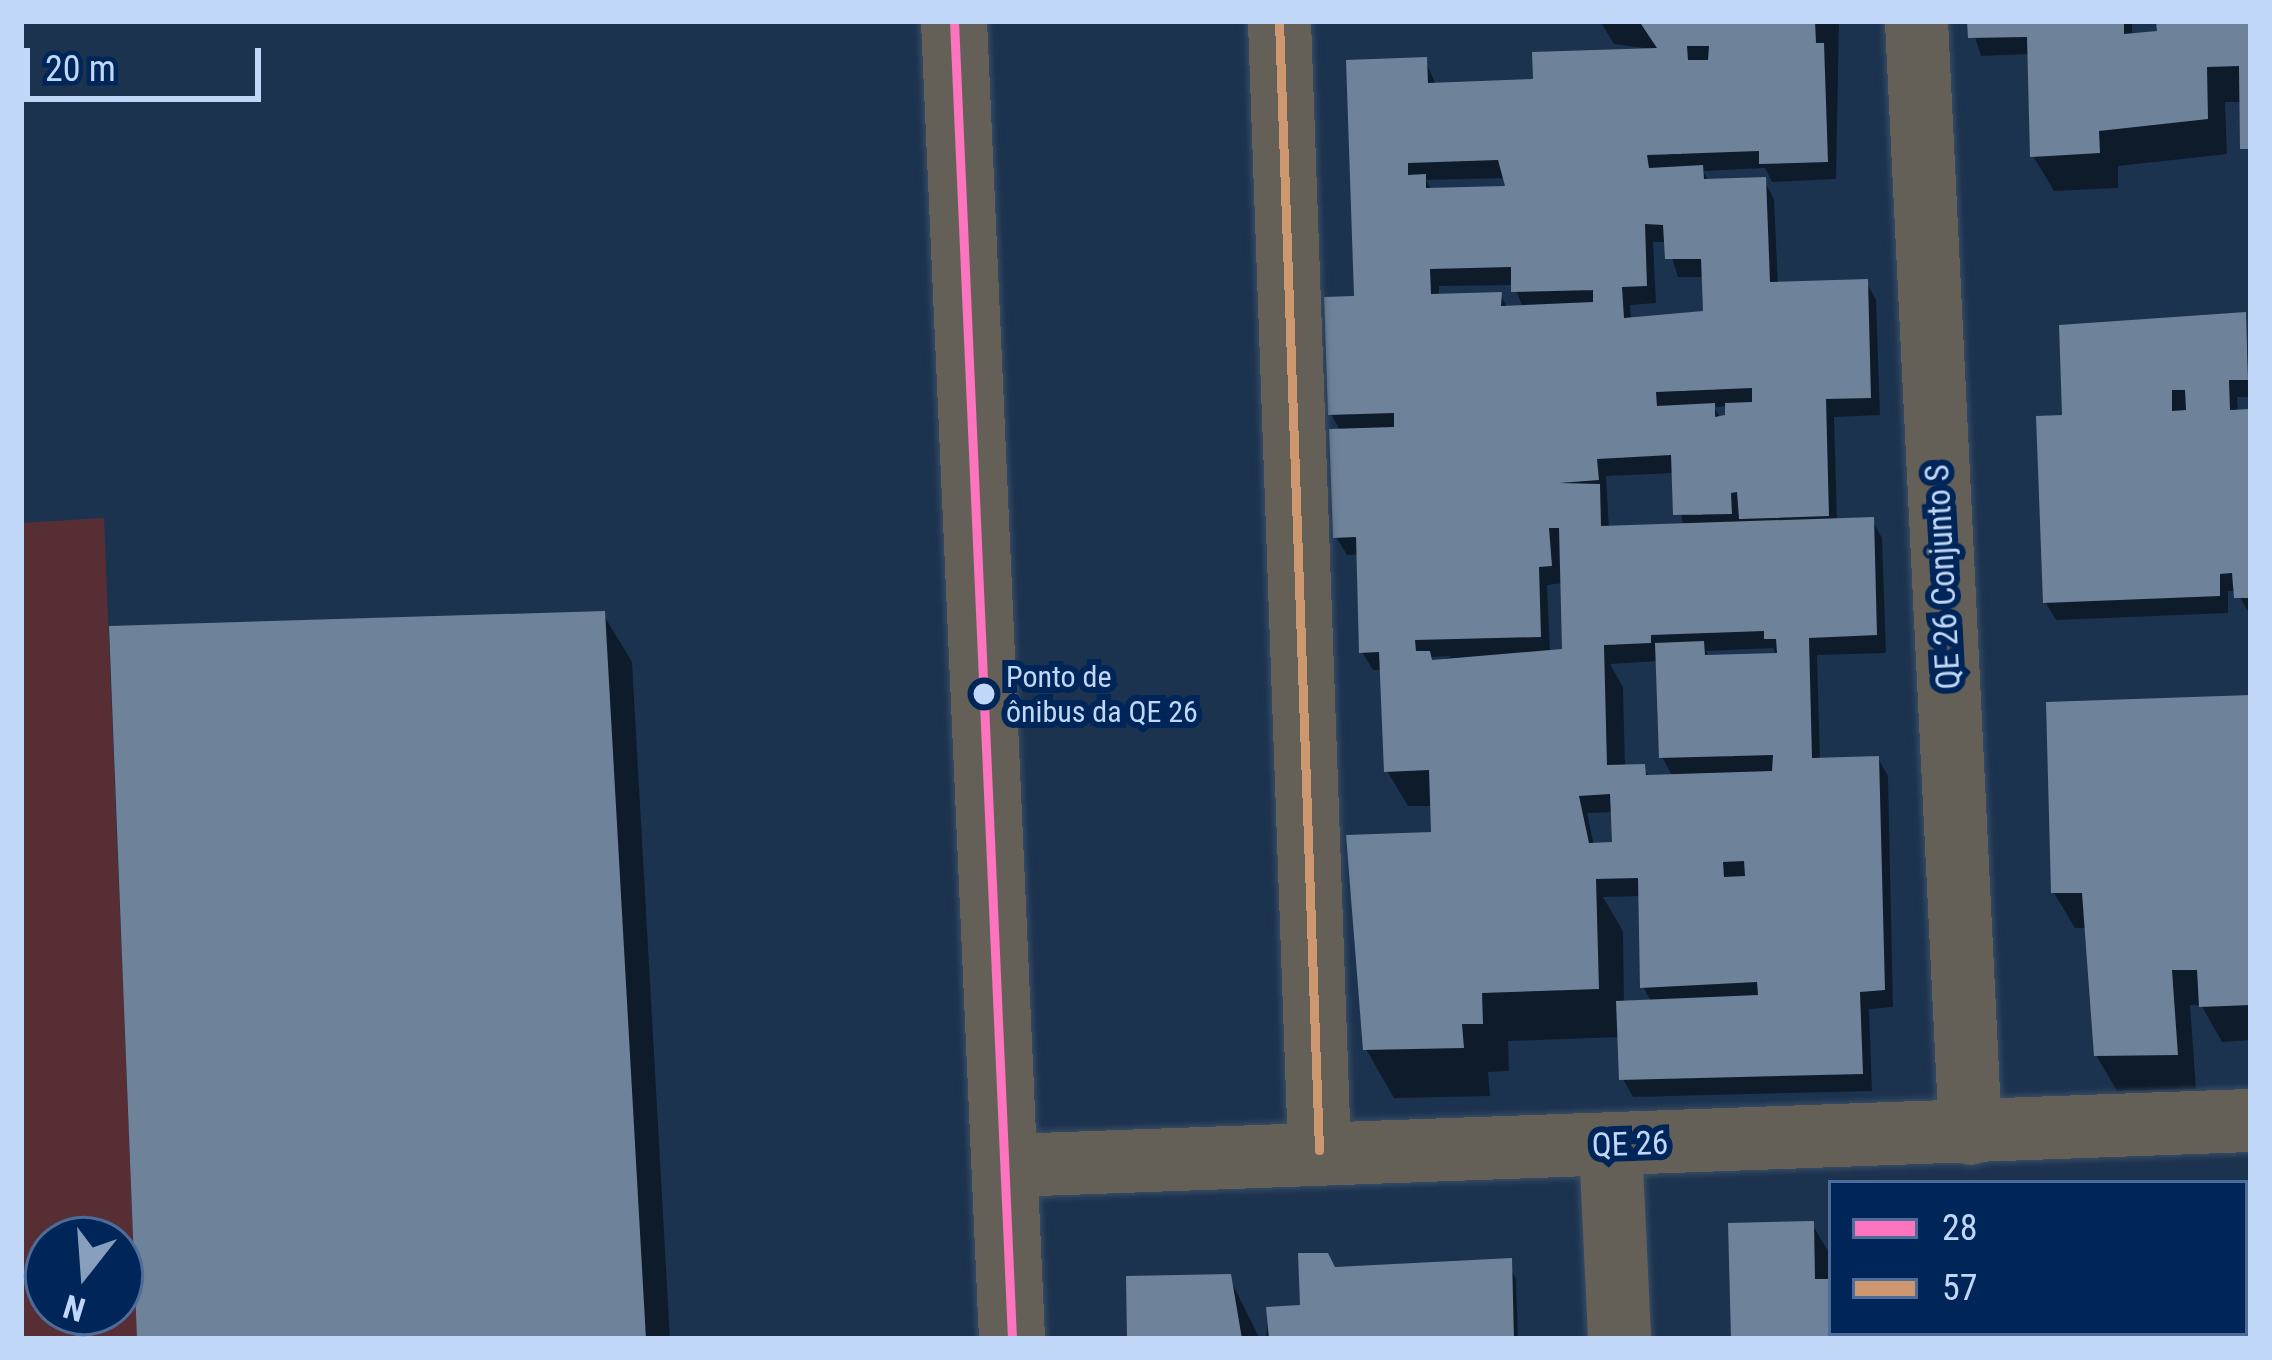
<!DOCTYPE html>
<html>
<head>
<meta charset="utf-8">
<style>
	body { margin:0 }
	#map { position:relative; width:2272px; height:1360px; overflow:hidden; background:#1c334f; font-family:"Roboto Condensed",sans-serif }
	div>[style] { position:absolute }
	.green>* { inset:0; background:#582e35 }
	.shadow>* { inset:0; background:#0007 }
	.building>* { inset:0; background:#6e829a }
	.roads { filter:drop-shadow(0 0 3px #3a4e66) drop-shadow(0 0 3px #3a4e66) }
	.minor>* { height:63px; margin:-31.5px; padding:0 31.5px; transform-origin:31.5px; border-radius:31.5px; background:#656057 }
	.tertiary>* { height:66px; margin:-33px; padding:0 33px; transform-origin:33px; border-radius:33px; background:#656057 }
	.bus-1>* { height:9px; margin:-4.5px; padding:0 4.5px; transform-origin:4.5px; border-radius:4.5px; background:#fc73be }
	.bus-2>* { height:9px; margin:-4.5px; padding:0 4.5px; transform-origin:4.5px; border-radius:4.5px; background:#cd976f }
	.dots>* { width:33px; height:33px; translate:-50% -50%; box-sizing:border-box; border:6px solid #002559; border-radius:50% }
	span { translate:-50% -50%; white-space:nowrap; text-align:center; line-height:1.15; -webkit-text-stroke:12px #002559; paint-order:stroke }
	.bus-label { font-size:30px; color:#c0d7f8 }
	.left { translate:0 -50%; text-align:left }
	.street-label { font-size:33px; color:#c0d7f8 }
	.frame { position:absolute; inset:0; border:24px solid #c0d7f8; pointer-events:none }
	.legend { position:absolute; left:1828px; top:1180px; width:420px; height:156px; box-sizing:border-box; background:#002559; border:3px solid #4d6c99; margin:0; padding:15px 21px; list-style:none; font-size:36px; color:#c0d7f8 }
	.legend li { display:flex; align-items:center; gap:24px; height:60px }
	.legend b { width:60px; border:3px solid #4d6c99 }
	.north { position:absolute; left:24px; top:1216px; width:120px; height:120px; box-sizing:border-box; background:#002559; border:3px solid #4d6c99; border-radius:50%; rotate:197deg; font-size:33px; font-weight:700; line-height:48px; text-align:center; color:#c0d7f8 }
	.north::after { content:''; display:block; margin:auto; width:42px; height:54px; background:#879ebd; clip-path:polygon(50% 0,100% 100%,50% 72%,0 100%) }
	.scale { position:absolute; left:24px; top:48px; width:237px; height:54px; box-sizing:border-box; border:6px solid #c0d7f8; border-top:0; padding-left:15px; font-size:36px; line-height:42px; white-space:nowrap; color:#c0d7f8; -webkit-text-stroke:9px #002559; paint-order:stroke }
</style>
</head>
<body>
<div id="map">
	<div class="green">
		<div style="clip-path:polygon(evenodd,104px 518px,137px 1339px,21px 1339px,21px 523px,104px 518px,48px 1240px,120px 1240px,120px 1312px,48px 1312px,48px 1240px)"></div>
	</div>
	<div class="shadow">
		<div style="clip-path:polygon(evenodd,1600px 21px,1839px 21px,1836px 179px,1772px 182px,1765px 168px,1703px 171px,1709px 182px,1764px 181px,1774px 199px,1778px 285px,1866px 282px,1876px 300px,1880px 415px,1834px 417px,1837px 521px,1872px 520px,1882px 538px,1886px 653px,1817px 655px,1820px 761px,1878px 758px,1888px 776px,1893px 1007px,1869px 1009px,1872px 1091px,1633px 1097px,1623px 1079px,1621px 1037px,1508px 1041px,1509px 1071px,1488px 1072px,1490px 1096px,1394px 1098px,1366px 1049px,1434px 835px,1433px 806px,1408px 806px,1387px 771px,1383px 670px,1373px 670px,1362px 652px,1360px 554px,1347px 555px,1336px 537px,1341px 432px,1331px 414px,1357px 299px,1425px 60px,1436px 85px,1537px 82px,1658px 50px,1614px 44px,1600px 21px,1506px 178px,1509px 189px,1432px 191px,1426px 180px,1506px 178px,1600px 21px,1653px 242px,1667px 242px,1678px 277px,1705px 277px,1707px 314px,1631px 321px,1630px 305px,1656px 303px,1653px 242px,1600px 21px,1514px 285px,1523px 308px,1508px 308px,1500px 295px,1439px 297px,1439px 286px,1514px 285px,1600px 21px,1728px 406px,1728px 418px,1721px 419px,1714px 407px,1728px 406px,1600px 21px,1675px 473px,1683px 526px,1609px 529px,1606px 476px,1675px 473px,1600px 21px,1563px 583px,1565px 652px,1550px 652px,1547px 585px,1563px 583px,1600px 21px,1773px 648px,1777px 656px,1710px 658px,1706px 651px,1773px 648px,1600px 21px,1452px 656px,1434px 663px,1428px 657px,1452px 656px,1600px 21px,1659px 661px,1662px 757px,1673px 777px,1650px 778px,1643px 767px,1625px 767px,1623px 687px,1610px 664px,1659px 661px,1600px 21px,1614px 812px,1615px 844px,1594px 846px,1587px 813px,1614px 812px,1600px 21px,1641px 896px,1643px 987px,1652px 1003px,1624px 1004px,1623px 931px,1603px 897px,1641px 896px)"></div>
		<div style="clip-path:polygon(evenodd,1970px 21px,2251px 21px,2251px 162px,2243px 102px,2225px 102px,2227px 154px,2118px 166px,2118px 188px,2054px 191px,2033px 156px,2030px 54px,1981px 56px,1970px 21px,2159px 21px,2162px 35px,2132px 36px,2132px 22px,2159px 21px)"></div>
		<div style="clip-path:polygon(2245px 315px,2251px 397px,2237px 397px,2238px 413px,2251px 417px,2251px 616px,2236px 591px,2228px 591px,2228px 613px,2056px 620px,2046px 603px,2065px 418px)"></div>
		<div style="clip-path:polygon(603px 614px,632px 662px,670px 1339px,140px 1339px)"></div>
		<div style="clip-path:polygon(2251px 698px,2251px 1040px,2222px 1042px,2201px 1005px,2190px 1005px,2196px 1089px,2117px 1091px,2096px 1055px,2088px 928px,2075px 928px,2054px 893px)"></div>
		<div style="clip-path:polygon(1812px 1224px,1831px 1256px,1831px 1333px,1978px 1339px,1734px 1339px)"></div>
		<div style="clip-path:polygon(1506px 1261px,1516px 1279px,1518px 1339px,1266px 1339px,1269px 1310px,1298px 1308px,1335px 1270px)"></div>
		<div style="clip-path:polygon(1229px 1277px,1260px 1339px,1130px 1339px)"></div>
		<div style="clip-path:polygon(1993px 1333px,2192px 1333px,2192px 1339px,1994px 1339px)"></div>
	</div>
	<div class="building">
		<div style="clip-path:polygon(evenodd,1639px 21px,1815px 21px,1816px 43px,1824px 43px,1828px 162px,1759px 164px,1759px 151px,1647px 155px,1649px 168px,1703px 165px,1704px 179px,1766px 177px,1770px 282px,1868px 279px,1871px 398px,1826px 399px,1829px 516px,1739px 519px,1737px 492px,1731px 493px,1732px 514px,1673px 515px,1671px 455px,1597px 459px,1599px 480px,1559px 483px,1600px 484px,1601px 526px,1874px 517px,1877px 635px,1809px 638px,1812px 758px,1879px 756px,1885px 990px,1860px 992px,1863px 1074px,1619px 1080px,1616px 1001px,1758px 995px,1757px 982px,1640px 988px,1638px 878px,1596px 879px,1599px 989px,1482px 993px,1483px 1024px,1462px 1024px,1464px 1048px,1363px 1050px,1346px 835px,1431px 832px,1429px 770px,1384px 772px,1379px 652px,1359px 653px,1356px 537px,1333px 538px,1329px 429px,1394px 427px,1394px 413px,1328px 415px,1324px 297px,1354px 296px,1346px 60px,1427px 57px,1428px 83px,1533px 79px,1532px 52px,1657px 48px,1639px 21px,1687px 46px,1709px 46px,1708px 60px,1688px 60px,1687px 46px,1639px 21px,1498px 160px,1505px 186px,1426px 188px,1426px 174px,1408px 175px,1408px 163px,1498px 160px,1639px 21px,1645px 224px,1663px 225px,1665px 259px,1701px 259px,1703px 311px,1624px 318px,1622px 287px,1647px 286px,1645px 224px,1639px 21px,1511px 267px,1511px 292px,1593px 290px,1593px 302px,1501px 306px,1502px 292px,1431px 294px,1430px 269px,1511px 267px,1639px 21px,1752px 388px,1752px 402px,1725px 403px,1725px 415px,1715px 417px,1715px 403px,1657px 406px,1656px 392px,1752px 388px,1639px 21px,1549px 528px,1559px 528px,1562px 649px,1432px 660px,1430px 651px,1416px 651px,1415px 640px,1541px 637px,1539px 567px,1552px 566px,1549px 528px,1639px 21px,1764px 631px,1764px 639px,1776px 639px,1777px 653px,1705px 655px,1704px 641px,1655px 643px,1659px 758px,1773px 755px,1772px 771px,1646px 775px,1645px 764px,1607px 765px,1604px 645px,1651px 643px,1651px 635px,1764px 631px,1639px 21px,1610px 794px,1612px 842px,1589px 843px,1579px 796px,1610px 794px,1639px 21px,1744px 861px,1745px 876px,1724px 877px,1723px 862px,1744px 861px)"></div>
		<div style="clip-path:polygon(1967px 21px,2124px 21px,2124px 34px,2157px 31px,2156px 21px,2251px 21px,2251px 149px,2240px 149px,2239px 66px,2207px 67px,2208px 119px,2099px 131px,2100px 153px,2030px 157px,2027px 37px,1968px 38px)"></div>
		<div style="clip-path:polygon(evenodd,2246px 312px,2248px 380px,2229px 380px,2230px 410px,2250px 409px,2251px 598px,2234px 598px,2232px 573px,2220px 574px,2220px 596px,2043px 603px,2036px 416px,2062px 415px,2059px 325px,2246px 312px,2172px 390px,2185px 390px,2186px 410px,2172px 411px,2172px 390px)"></div>
		<div style="clip-path:polygon(605px 611px,646px 1339px,137px 1339px,109px 626px)"></div>
		<div style="clip-path:polygon(2251px 695px,2251px 1005px,2199px 1007px,2197px 970px,2172px 970px,2178px 1055px,2094px 1056px,2082px 893px,2051px 893px,2046px 702px)"></div>
		<div style="clip-path:polygon(1814px 1221px,1815px 1279px,1831px 1279px,1831px 1333px,1952px 1339px,1731px 1339px,1728px 1223px)"></div>
		<div style="clip-path:polygon(1298px 1253px,1328px 1253px,1335px 1267px,1512px 1258px,1514px 1339px,1269px 1339px,1266px 1307px,1300px 1305px)"></div>
		<div style="clip-path:polygon(1231px 1274px,1242px 1339px,1127px 1339px,1126px 1276px)"></div>
		<div style="clip-path:polygon(1990px 1333px,2174px 1333px,2174px 1339px,1991px 1339px)"></div>
	</div>
	<div class="roads">
		<div class="minor">
			<div style="left:1279px;top:21px;width:1130px;rotate:87.97deg"></div>
			<div style="left:1916px;top:21px;width:1113px;rotate:87.22deg"></div>
			<div style="left:1610px;top:1145px;width:194px;rotate:87.3deg"></div>
			<div style="left:1010px;top:1165px;width:1242px;rotate:-2.08deg"></div>
		</div>
		<div class="tertiary">
			<div style="left:954px;top:21px;width:1319px;rotate:87.48deg"></div>
		</div>
	</div>
	<div class="bus-1">
		<div style="left:954px;top:21px;width:1319px;rotate:87.48deg"></div>
	</div>
	<div class="bus-2">
		<div style="left:1279px;top:21px;width:1130px;rotate:87.97deg"></div>
	</div>
	<div class="dots">
		<div style="left:984px;top:694px;background:#c0d7f8"></div>
	</div>
	<div class="bus-label">
		<span class="left" style="left:1006px;top:694px">Ponto de<br>ônibus da QE 26</span>
	</div>
	<div class="street-label">
		<span style="left:1943px;top:577px;rotate:-93deg">QE 26 Conjunto S</span>
		<span style="left:1630px;top:1144px;rotate:-2deg">QE 26</span>
	</div>
	<div class="frame"></div>
	<ul class="legend">
	<li><b style="height:15px;background:#fc73be"></b>28</li>
	<li><b style="height:15px;background:#cd976f"></b>57</li>
	</ul>
	<div class="north">N</div>
	<div class="scale">20 m</div>
</div>
</body>
</html>
